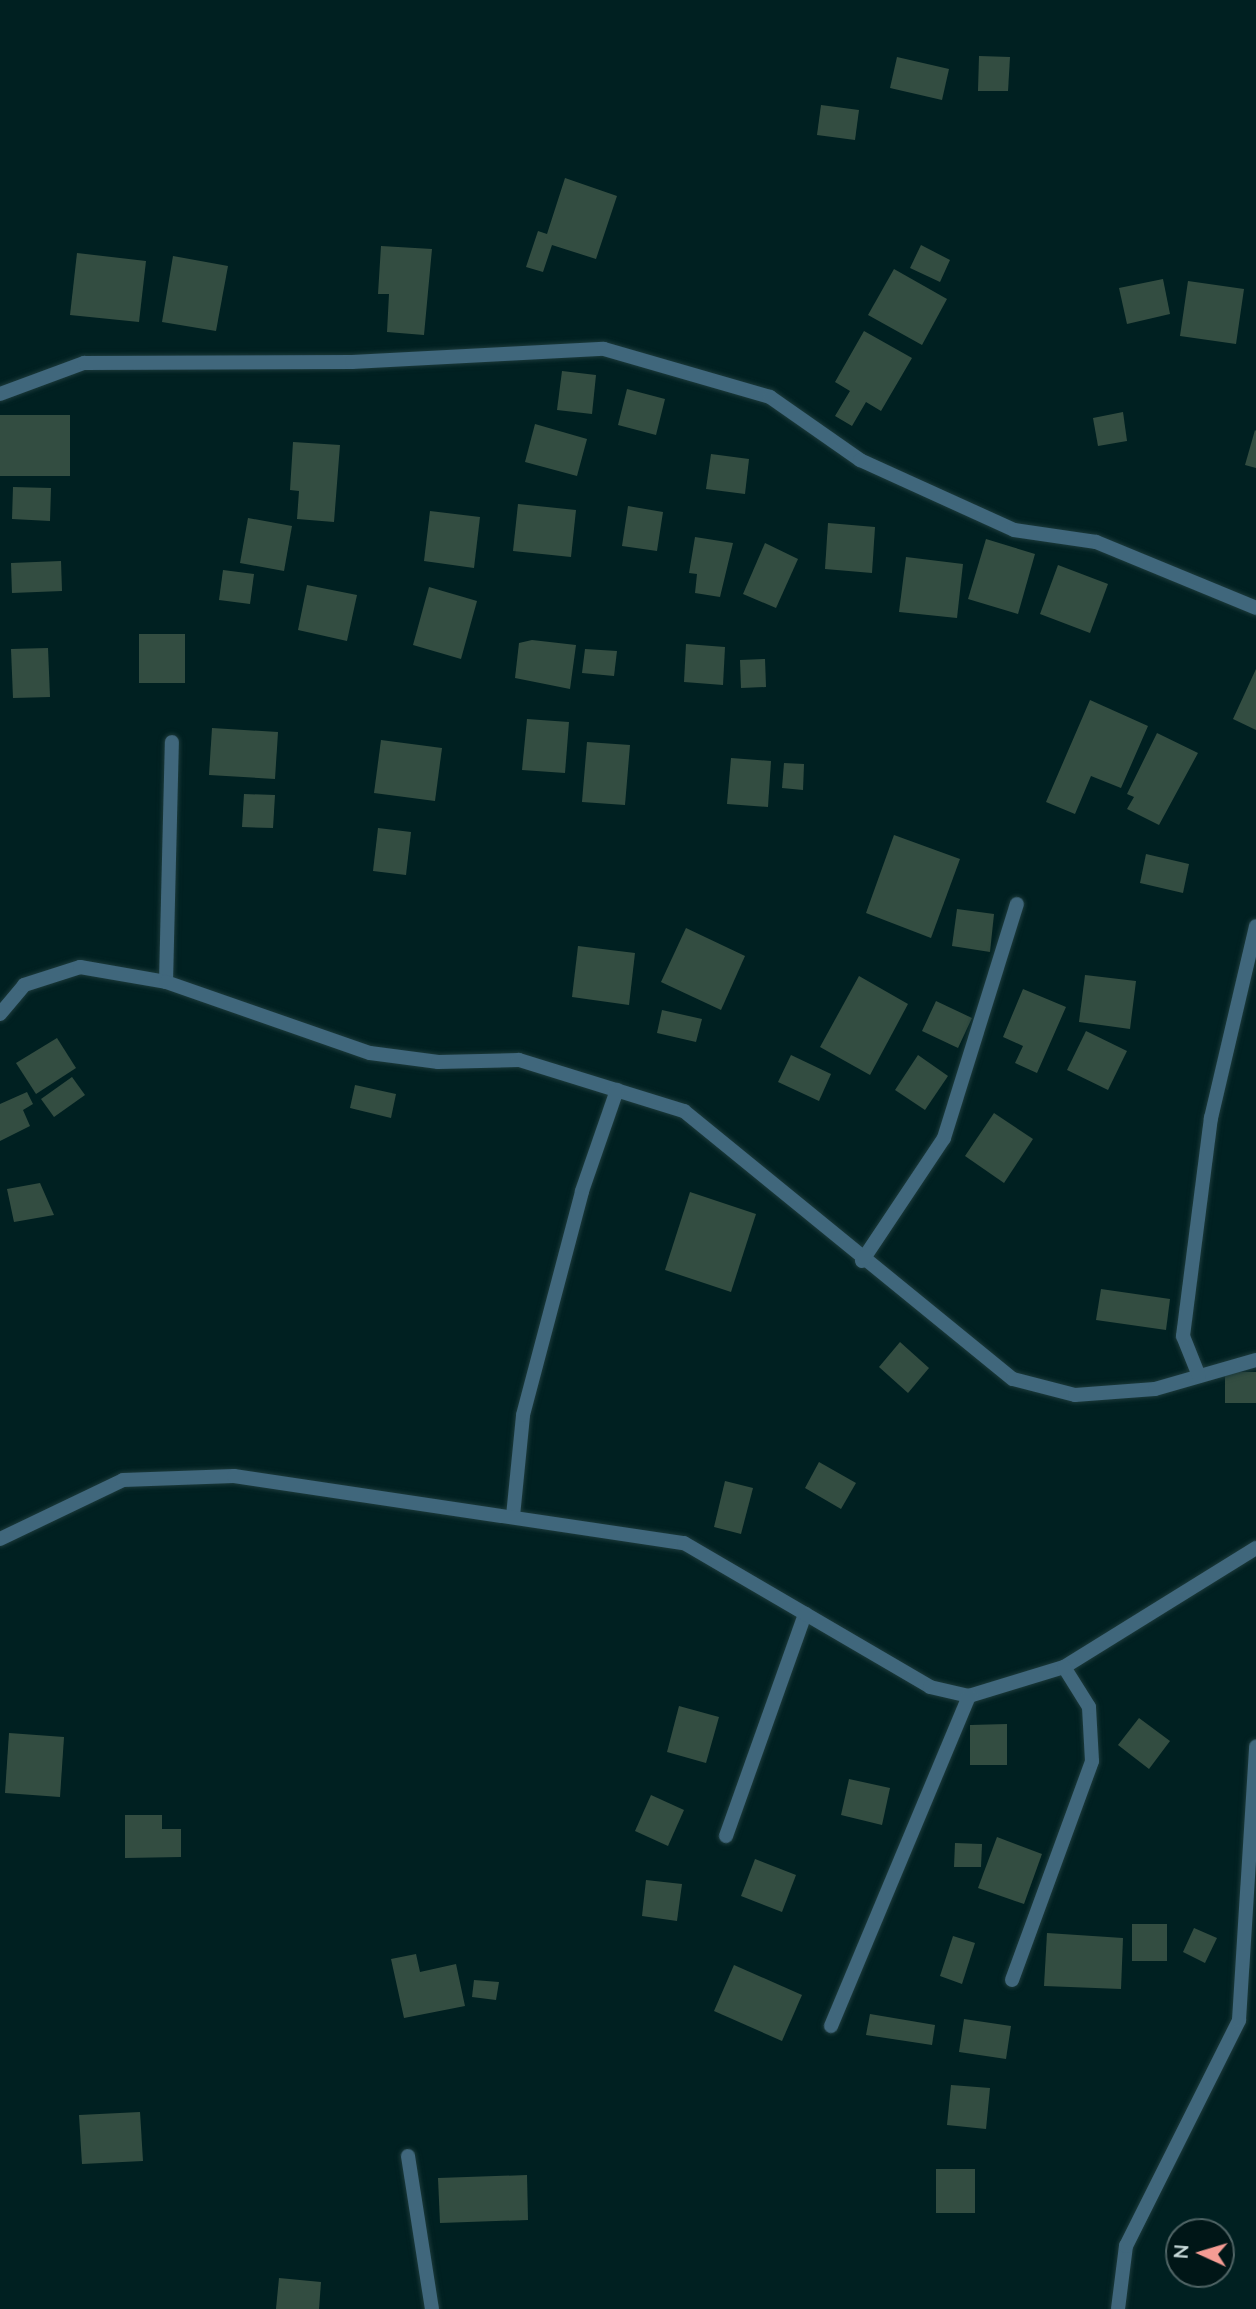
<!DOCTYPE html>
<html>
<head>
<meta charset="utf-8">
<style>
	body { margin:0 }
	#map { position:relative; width:1256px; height:2309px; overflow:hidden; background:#002021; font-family:Lato,sans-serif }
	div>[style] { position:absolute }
	.building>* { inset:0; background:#334d41 }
	.roads { filter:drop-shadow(0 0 2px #1c3a3b) drop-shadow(0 0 2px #1c3a3b) }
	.service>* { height:14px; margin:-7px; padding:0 7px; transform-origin:7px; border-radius:7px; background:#40677c }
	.minor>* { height:14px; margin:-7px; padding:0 7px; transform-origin:7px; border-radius:7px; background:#40677c }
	span { translate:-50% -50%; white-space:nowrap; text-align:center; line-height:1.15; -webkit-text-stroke:7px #001617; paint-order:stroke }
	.north { position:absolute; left:1165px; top:2218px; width:70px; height:70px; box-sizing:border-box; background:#001617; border:2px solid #506465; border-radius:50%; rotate:274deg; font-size:19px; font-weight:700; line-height:28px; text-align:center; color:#c8dada }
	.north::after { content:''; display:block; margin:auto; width:24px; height:32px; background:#f59c94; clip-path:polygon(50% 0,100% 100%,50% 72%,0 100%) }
</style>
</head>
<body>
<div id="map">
	<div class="building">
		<div style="clip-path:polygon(979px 56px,1010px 57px,1008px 91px,978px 91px)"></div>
		<div style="clip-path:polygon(897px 57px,949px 69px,942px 100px,890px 88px)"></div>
		<div style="clip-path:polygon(821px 105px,859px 110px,855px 140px,817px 135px)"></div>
		<div style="clip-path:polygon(565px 178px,617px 196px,596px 259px,552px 245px,543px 272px,526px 267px,538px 231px,547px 234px)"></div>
		<div style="clip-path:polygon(921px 245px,950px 260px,940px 282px,910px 268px)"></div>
		<div style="clip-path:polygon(381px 246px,432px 249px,424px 335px,387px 332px,389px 294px,378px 294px)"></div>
		<div style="clip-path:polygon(77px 253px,146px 261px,139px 322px,70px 315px)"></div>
		<div style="clip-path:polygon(173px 256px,228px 266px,216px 331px,162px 322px)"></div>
		<div style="clip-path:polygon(894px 269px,947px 299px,922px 345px,868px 315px)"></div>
		<div style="clip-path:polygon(1163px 279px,1170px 314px,1127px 324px,1119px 288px)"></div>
		<div style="clip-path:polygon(1188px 281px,1244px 289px,1236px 344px,1180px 336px)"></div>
		<div style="clip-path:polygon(864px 331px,912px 358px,881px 411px,866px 402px,852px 426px,835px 416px,850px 391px,835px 382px)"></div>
		<div style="clip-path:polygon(562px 371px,596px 375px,592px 414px,557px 410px)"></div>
		<div style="clip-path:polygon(627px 389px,665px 399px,656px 435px,618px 425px)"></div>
		<div style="clip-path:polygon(1123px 412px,1127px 441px,1098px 446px,1093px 418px)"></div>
		<div style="clip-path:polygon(0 415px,70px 415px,70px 476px,0 476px)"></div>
		<div style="clip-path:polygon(535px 424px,587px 439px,577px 476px,525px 462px)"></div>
		<div style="clip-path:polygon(1255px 430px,1256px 431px,1256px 468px,1245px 465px)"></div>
		<div style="clip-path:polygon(293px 442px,340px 445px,334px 522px,297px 519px,299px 491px,290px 490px)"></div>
		<div style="clip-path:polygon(711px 454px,749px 459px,745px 494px,706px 489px)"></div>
		<div style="clip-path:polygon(13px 487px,51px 488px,50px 521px,12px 519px)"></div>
		<div style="clip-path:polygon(518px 504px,576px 510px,571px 557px,513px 551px)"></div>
		<div style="clip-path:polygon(628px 506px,663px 512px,657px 551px,622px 546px)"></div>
		<div style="clip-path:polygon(430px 511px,480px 517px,474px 568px,424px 561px)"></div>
		<div style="clip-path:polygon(248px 518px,292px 526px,284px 571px,240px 563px)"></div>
		<div style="clip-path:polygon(828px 523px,875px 527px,872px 573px,825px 569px)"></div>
		<div style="clip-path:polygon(695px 537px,733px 543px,720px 597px,695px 593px,697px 574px,689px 573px)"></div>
		<div style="clip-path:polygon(986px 539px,1035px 554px,1018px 614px,968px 599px)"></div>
		<div style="clip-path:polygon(765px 543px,798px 559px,776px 608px,743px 594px)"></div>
		<div style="clip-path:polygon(906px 557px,963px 564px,957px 618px,899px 612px)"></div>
		<div style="clip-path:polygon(61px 561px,62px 591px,12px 593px,11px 563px)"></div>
		<div style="clip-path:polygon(1058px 565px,1108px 584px,1090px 633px,1040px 614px)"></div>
		<div style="clip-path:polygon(223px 570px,254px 574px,250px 604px,219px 600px)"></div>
		<div style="clip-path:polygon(307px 585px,357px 595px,347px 641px,298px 630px)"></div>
		<div style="clip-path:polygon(429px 587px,477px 601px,461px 659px,413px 645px)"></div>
		<div style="clip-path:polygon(139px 634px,185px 634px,185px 683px,139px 683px)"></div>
		<div style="clip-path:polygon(532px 640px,576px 645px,570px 689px,515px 678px,519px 643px)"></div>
		<div style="clip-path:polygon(686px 644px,725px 647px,723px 685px,684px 682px)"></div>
		<div style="clip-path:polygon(48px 648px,50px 697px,13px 698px,11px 649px)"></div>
		<div style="clip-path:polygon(585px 649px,617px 651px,614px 676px,582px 673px)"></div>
		<div style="clip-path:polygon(765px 659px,766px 687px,741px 688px,740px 660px)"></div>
		<div style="clip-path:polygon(1256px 669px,1256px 730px,1233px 719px)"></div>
		<div style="clip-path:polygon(1090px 700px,1148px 726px,1121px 788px,1091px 776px,1075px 814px,1046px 802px)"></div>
		<div style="clip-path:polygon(527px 719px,569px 722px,565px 773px,522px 770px)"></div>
		<div style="clip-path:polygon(212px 728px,278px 732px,275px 779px,209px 775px)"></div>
		<div style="clip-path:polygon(1157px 733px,1198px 753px,1159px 825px,1127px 809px,1134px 797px,1127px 794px)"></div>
		<div style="clip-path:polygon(381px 740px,442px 748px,435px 801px,374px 793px)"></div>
		<div style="clip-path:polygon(587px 742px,630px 745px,625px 805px,582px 802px)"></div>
		<div style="clip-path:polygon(731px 758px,771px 761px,768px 807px,727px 804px)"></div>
		<div style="clip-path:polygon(784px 763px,804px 764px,803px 790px,782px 788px)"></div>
		<div style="clip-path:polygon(244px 794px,275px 795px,273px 828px,242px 827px)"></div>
		<div style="clip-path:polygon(378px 828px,411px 832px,406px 875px,373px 871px)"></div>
		<div style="clip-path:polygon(894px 835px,960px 859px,931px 938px,866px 913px)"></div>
		<div style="clip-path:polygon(1146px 854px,1189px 864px,1183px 893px,1140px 883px)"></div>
		<div style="clip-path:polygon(957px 909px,994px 914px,990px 952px,952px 946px)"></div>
		<div style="clip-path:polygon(686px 928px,745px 956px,721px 1010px,661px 982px)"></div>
		<div style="clip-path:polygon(578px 946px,635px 953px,629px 1005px,572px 997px)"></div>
		<div style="clip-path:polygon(1085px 975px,1136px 981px,1130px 1029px,1079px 1022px)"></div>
		<div style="clip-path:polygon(859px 976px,908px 1004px,870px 1075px,820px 1047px)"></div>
		<div style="clip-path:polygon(1023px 989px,1066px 1007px,1037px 1073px,1015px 1063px,1023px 1046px,1003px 1037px)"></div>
		<div style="clip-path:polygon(936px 1001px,972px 1018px,958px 1048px,922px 1031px)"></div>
		<div style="clip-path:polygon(662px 1010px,702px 1019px,696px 1042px,657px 1033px)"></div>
		<div style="clip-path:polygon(1086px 1031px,1127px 1051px,1108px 1090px,1067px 1070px)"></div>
		<div style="clip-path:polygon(57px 1038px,76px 1068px,36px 1094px,16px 1063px)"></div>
		<div style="clip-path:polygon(791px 1055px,831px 1074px,819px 1101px,778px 1082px)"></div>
		<div style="clip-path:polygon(918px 1055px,948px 1076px,925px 1110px,895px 1090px)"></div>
		<div style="clip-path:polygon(72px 1077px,85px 1095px,54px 1117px,41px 1099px)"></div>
		<div style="clip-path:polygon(355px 1085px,396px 1094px,391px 1118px,350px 1108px)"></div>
		<div style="clip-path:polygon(27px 1092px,33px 1104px,23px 1110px,30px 1126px,0 1141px,0 1104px)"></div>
		<div style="clip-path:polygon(994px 1113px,1033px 1139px,1004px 1183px,965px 1156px)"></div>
		<div style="clip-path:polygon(40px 1183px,54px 1215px,14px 1222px,7px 1189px)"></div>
		<div style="clip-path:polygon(690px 1192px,756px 1214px,731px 1292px,665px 1270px)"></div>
		<div style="clip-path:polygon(1101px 1289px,1170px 1299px,1166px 1330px,1096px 1320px)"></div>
		<div style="clip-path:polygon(900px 1342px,929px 1368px,908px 1393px,879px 1367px)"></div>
		<div style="clip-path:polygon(1225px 1372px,1256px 1372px,1256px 1403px,1225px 1403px)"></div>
		<div style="clip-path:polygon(819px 1462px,856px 1483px,841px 1509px,805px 1488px)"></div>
		<div style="clip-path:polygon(725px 1481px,753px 1488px,741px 1534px,714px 1527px)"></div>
		<div style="clip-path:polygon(679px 1706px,719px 1717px,706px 1763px,667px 1752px)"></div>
		<div style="clip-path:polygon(1139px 1718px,1170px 1741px,1149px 1769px,1118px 1745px)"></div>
		<div style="clip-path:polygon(1007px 1724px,1007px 1765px,970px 1765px,970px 1725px)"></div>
		<div style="clip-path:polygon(9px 1733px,64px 1737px,60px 1797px,5px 1793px)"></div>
		<div style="clip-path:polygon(849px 1779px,890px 1788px,882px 1825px,841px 1815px)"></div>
		<div style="clip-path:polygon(651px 1795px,684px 1810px,668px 1846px,635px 1831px)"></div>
		<div style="clip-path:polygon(125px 1815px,162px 1815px,162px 1829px,181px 1829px,181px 1857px,125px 1858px)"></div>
		<div style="clip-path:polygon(997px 1837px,1042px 1854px,1024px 1904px,978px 1888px)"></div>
		<div style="clip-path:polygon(955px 1843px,982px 1844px,981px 1867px,954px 1867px)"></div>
		<div style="clip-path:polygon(755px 1859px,796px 1875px,782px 1912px,741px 1896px)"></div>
		<div style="clip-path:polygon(646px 1880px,682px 1884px,677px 1921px,642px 1916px)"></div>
		<div style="clip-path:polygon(1132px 1924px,1167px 1924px,1167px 1961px,1132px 1961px)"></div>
		<div style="clip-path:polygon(1194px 1928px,1217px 1938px,1205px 1963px,1183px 1952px)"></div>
		<div style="clip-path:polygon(1047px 1933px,1123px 1938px,1121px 1989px,1044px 1986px)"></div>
		<div style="clip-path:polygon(953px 1936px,975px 1943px,962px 1984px,940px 1976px)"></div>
		<div style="clip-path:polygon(416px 1954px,420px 1972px,456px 1964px,465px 2006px,404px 2018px,391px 1959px)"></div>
		<div style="clip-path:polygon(734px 1965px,802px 1995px,782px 2041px,714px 2011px)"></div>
		<div style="clip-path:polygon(474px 1980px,499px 1982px,496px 2000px,472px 1997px)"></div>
		<div style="clip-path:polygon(870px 2014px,935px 2025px,932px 2045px,866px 2035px)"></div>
		<div style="clip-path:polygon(964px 2019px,1011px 2026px,1006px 2059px,959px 2052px)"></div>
		<div style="clip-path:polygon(951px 2085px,990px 2088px,986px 2129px,947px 2125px)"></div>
		<div style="clip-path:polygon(140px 2112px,143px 2161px,82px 2164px,79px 2115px)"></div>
		<div style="clip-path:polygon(936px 2169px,975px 2169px,975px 2213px,936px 2213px)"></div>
		<div style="clip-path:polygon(527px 2175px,528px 2220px,440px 2223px,438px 2178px)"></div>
		<div style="clip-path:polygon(279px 2278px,321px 2282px,319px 2309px,276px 2309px)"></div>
	</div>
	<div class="roads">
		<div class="service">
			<div style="left:726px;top:1836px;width:236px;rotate:-70.4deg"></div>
		</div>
		<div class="minor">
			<div style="left:0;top:394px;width:90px;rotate:-20.3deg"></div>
			<div style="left:84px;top:363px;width:268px;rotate:-0.2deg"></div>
			<div style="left:352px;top:362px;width:252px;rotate:-3deg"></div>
			<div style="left:604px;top:349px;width:173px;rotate:16.1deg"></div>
			<div style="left:770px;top:397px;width:110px;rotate:35deg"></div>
			<div style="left:860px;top:460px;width:169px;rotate:24.4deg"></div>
			<div style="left:1014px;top:530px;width:83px;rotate:8.3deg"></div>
			<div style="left:1096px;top:542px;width:173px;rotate:22.4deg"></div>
			<div style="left:166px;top:982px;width:240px;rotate:-88.6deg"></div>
			<div style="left:0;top:1014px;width:38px;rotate:-50deg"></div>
			<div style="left:24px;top:985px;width:59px;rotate:-17.8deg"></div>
			<div style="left:80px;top:967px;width:87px;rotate:9.9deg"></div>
			<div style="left:166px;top:982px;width:216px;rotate:19.2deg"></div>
			<div style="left:370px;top:1053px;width:69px;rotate:7.5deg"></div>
			<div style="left:438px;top:1062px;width:81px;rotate:-1.4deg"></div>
			<div style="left:519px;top:1060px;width:173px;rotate:17.2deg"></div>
			<div style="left:684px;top:1111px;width:424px;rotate:39.2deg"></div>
			<div style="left:1013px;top:1379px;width:64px;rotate:14.5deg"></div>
			<div style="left:1075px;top:1395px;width:80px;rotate:-4.3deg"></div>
			<div style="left:1155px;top:1389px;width:105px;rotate:-16deg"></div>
			<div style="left:862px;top:1261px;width:148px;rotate:-56.3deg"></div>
			<div style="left:944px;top:1138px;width:245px;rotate:-72.7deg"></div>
			<div style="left:1199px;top:1376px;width:43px;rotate:-111.8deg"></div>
			<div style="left:1183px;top:1336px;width:220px;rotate:-82.7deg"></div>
			<div style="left:1211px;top:1118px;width:197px;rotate:-76.8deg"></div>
			<div style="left:513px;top:1516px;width:101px;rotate:-84.3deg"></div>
			<div style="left:523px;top:1415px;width:232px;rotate:-75.2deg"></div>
			<div style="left:582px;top:1191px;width:107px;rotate:-70.9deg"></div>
			<div style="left:0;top:1539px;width:136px;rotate:-25.6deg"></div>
			<div style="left:123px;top:1480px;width:111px;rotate:-2.1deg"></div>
			<div style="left:234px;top:1476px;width:455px;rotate:8.5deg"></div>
			<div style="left:684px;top:1543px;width:285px;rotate:30.3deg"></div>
			<div style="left:930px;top:1687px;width:40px;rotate:13deg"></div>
			<div style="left:969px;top:1696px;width:99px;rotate:-17deg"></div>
			<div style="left:1064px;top:1667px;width:226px;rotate:-31.8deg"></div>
			<div style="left:1012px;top:1980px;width:233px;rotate:-69.9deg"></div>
			<div style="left:1092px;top:1761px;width:54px;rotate:-93.2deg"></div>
			<div style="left:1089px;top:1707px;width:47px;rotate:-122deg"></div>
			<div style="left:831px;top:2026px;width:358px;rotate:-67.3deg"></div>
			<div style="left:408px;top:2156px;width:155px;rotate:81.1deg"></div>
			<div style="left:1118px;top:2309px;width:64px;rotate:-82.8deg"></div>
			<div style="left:1126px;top:2246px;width:253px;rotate:-63.4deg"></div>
			<div style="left:1239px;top:2020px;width:274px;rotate:-86.4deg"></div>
		</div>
	</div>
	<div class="north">N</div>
</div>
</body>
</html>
